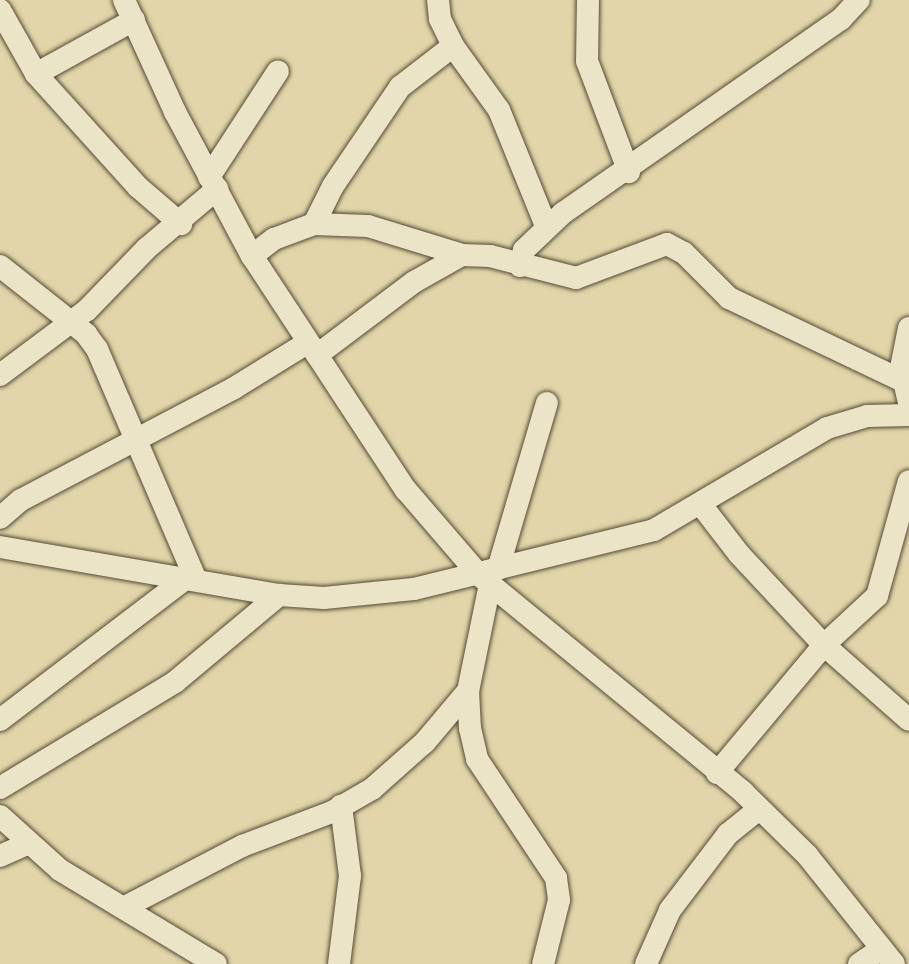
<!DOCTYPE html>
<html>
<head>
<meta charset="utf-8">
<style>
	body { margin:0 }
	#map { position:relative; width:909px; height:964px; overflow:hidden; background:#e2d5a9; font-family:Vollkorn,serif }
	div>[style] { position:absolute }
	.roads { filter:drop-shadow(0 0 2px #554a36) drop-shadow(0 0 2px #554a36) }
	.minor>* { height:22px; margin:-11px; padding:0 11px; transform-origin:11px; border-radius:11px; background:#ece4c7 }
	span { translate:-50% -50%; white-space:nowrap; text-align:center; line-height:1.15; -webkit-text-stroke:6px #ece4c7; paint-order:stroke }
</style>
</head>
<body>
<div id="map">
	<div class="roads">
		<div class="minor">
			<div style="left:124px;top:0;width:123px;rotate:65.5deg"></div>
			<div style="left:175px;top:112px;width:163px;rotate:61.9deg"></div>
			<div style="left:252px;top:256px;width:280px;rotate:56.7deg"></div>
			<div style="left:406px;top:490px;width:112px;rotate:49.3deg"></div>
			<div style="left:479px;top:575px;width:342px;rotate:39.4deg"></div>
			<div style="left:743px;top:792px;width:90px;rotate:44.5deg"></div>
			<div style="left:807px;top:855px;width:139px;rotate:51.4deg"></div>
			<div style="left:438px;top:0;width:19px;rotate:84deg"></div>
			<div style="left:440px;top:19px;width:30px;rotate:64deg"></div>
			<div style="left:453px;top:46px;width:79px;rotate:54.3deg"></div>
			<div style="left:499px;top:110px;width:125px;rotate:67.9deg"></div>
			<div style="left:588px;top:0;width:61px;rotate:90.9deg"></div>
			<div style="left:587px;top:61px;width:119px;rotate:69.3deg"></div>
			<div style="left:0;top:10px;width:73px;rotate:60.6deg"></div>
			<div style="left:36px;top:74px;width:152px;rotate:47.9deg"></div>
			<div style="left:138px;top:187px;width:57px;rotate:40.7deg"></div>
			<div style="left:36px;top:74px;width:112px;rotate:-28.9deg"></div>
			<div style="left:209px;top:177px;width:126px;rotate:-56.9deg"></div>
			<div style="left:314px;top:224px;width:42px;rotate:-63.4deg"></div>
			<div style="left:333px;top:186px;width:120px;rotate:-55.9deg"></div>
			<div style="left:400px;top:87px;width:67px;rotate:-37.7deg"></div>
			<div style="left:252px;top:256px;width:28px;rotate:-38deg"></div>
			<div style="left:274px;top:239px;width:43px;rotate:-20.6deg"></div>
			<div style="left:314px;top:224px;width:54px;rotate:2.1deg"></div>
			<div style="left:368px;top:226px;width:98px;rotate:17.1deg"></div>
			<div style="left:0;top:266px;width:110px;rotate:38.3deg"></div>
			<div style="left:86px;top:334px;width:19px;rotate:54deg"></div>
			<div style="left:97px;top:349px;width:251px;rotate:66.8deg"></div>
			<div style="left:520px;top:266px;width:16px;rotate:-76deg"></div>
			<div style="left:524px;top:250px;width:54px;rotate:-43.5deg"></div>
			<div style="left:563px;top:213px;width:339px;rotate:-34.9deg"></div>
			<div style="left:841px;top:19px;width:26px;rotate:-47deg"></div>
			<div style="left:909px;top:328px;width:41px;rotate:101.3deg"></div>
			<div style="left:901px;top:368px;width:35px;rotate:77deg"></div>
			<div style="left:317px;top:355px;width:121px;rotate:-37deg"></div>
			<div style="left:414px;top:282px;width:55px;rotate:-29.4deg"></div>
			<div style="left:462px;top:255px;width:28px;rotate:2deg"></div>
			<div style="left:490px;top:256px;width:89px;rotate:14.3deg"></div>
			<div style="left:576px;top:278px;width:97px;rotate:-20.5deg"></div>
			<div style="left:667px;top:244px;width:19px;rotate:28deg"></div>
			<div style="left:684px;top:253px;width:64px;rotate:45deg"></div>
			<div style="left:729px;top:298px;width:193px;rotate:25.5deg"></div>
			<div style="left:0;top:375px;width:109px;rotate:-36.8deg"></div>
			<div style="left:87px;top:310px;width:86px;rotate:-45.9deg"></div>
			<div style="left:147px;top:248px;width:92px;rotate:-40.1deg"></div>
			<div style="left:702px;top:506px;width:61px;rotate:52.4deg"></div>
			<div style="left:739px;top:554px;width:125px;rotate:47deg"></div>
			<div style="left:824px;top:645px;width:113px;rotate:41.4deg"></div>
			<div style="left:0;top:518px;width:28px;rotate:-41deg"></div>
			<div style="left:21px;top:500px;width:241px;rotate:-27.7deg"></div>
			<div style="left:234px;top:388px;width:86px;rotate:-31.7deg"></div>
			<div style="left:0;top:547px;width:283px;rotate:9.8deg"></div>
			<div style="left:279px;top:595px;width:45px;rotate:3.8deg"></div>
			<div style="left:324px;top:598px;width:90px;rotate:-5.7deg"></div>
			<div style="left:414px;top:589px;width:247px;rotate:-13.8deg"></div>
			<div style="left:654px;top:530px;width:201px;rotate:-30.5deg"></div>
			<div style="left:827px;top:428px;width:42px;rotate:-16.7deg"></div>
			<div style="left:867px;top:416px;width:42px;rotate:-1.4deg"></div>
			<div style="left:498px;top:569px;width:173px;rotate:-73.6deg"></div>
			<div style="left:490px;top:584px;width:109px;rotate:101.6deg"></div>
			<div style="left:468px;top:691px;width:37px;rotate:87deg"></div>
			<div style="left:470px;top:728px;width:32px;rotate:77deg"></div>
			<div style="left:477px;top:759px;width:143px;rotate:56.4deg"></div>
			<div style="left:556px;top:878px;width:22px;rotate:82deg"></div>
			<div style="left:559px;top:900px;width:66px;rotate:104deg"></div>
			<div style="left:0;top:720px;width:231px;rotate:-37.3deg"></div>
			<div style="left:717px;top:773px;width:167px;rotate:-50.1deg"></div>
			<div style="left:824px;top:645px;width:72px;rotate:-42.8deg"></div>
			<div style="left:877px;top:596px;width:119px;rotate:-74.5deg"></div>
			<div style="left:0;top:788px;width:205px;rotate:-31.2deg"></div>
			<div style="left:175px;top:682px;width:136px;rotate:-39.9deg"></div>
			<div style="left:0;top:816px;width:81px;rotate:42deg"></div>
			<div style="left:60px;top:870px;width:182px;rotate:31.1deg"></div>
			<div style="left:0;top:856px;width:32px;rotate:-24deg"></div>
			<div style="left:125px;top:907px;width:132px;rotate:-27.5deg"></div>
			<div style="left:242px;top:846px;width:96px;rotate:-20.7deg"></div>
			<div style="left:332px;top:812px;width:46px;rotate:-29.9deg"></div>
			<div style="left:372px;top:789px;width:71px;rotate:-41.6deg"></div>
			<div style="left:425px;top:742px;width:67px;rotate:-49.9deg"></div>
			<div style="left:339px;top:964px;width:89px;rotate:-82.9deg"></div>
			<div style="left:350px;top:876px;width:71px;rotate:-97.3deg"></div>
			<div style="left:646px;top:964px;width:59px;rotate:-66deg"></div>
			<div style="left:670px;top:910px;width:96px;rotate:-52.7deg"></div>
			<div style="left:728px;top:834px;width:40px;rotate:-39deg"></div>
			<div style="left:859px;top:964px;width:27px;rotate:-34deg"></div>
		</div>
	</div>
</div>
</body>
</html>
